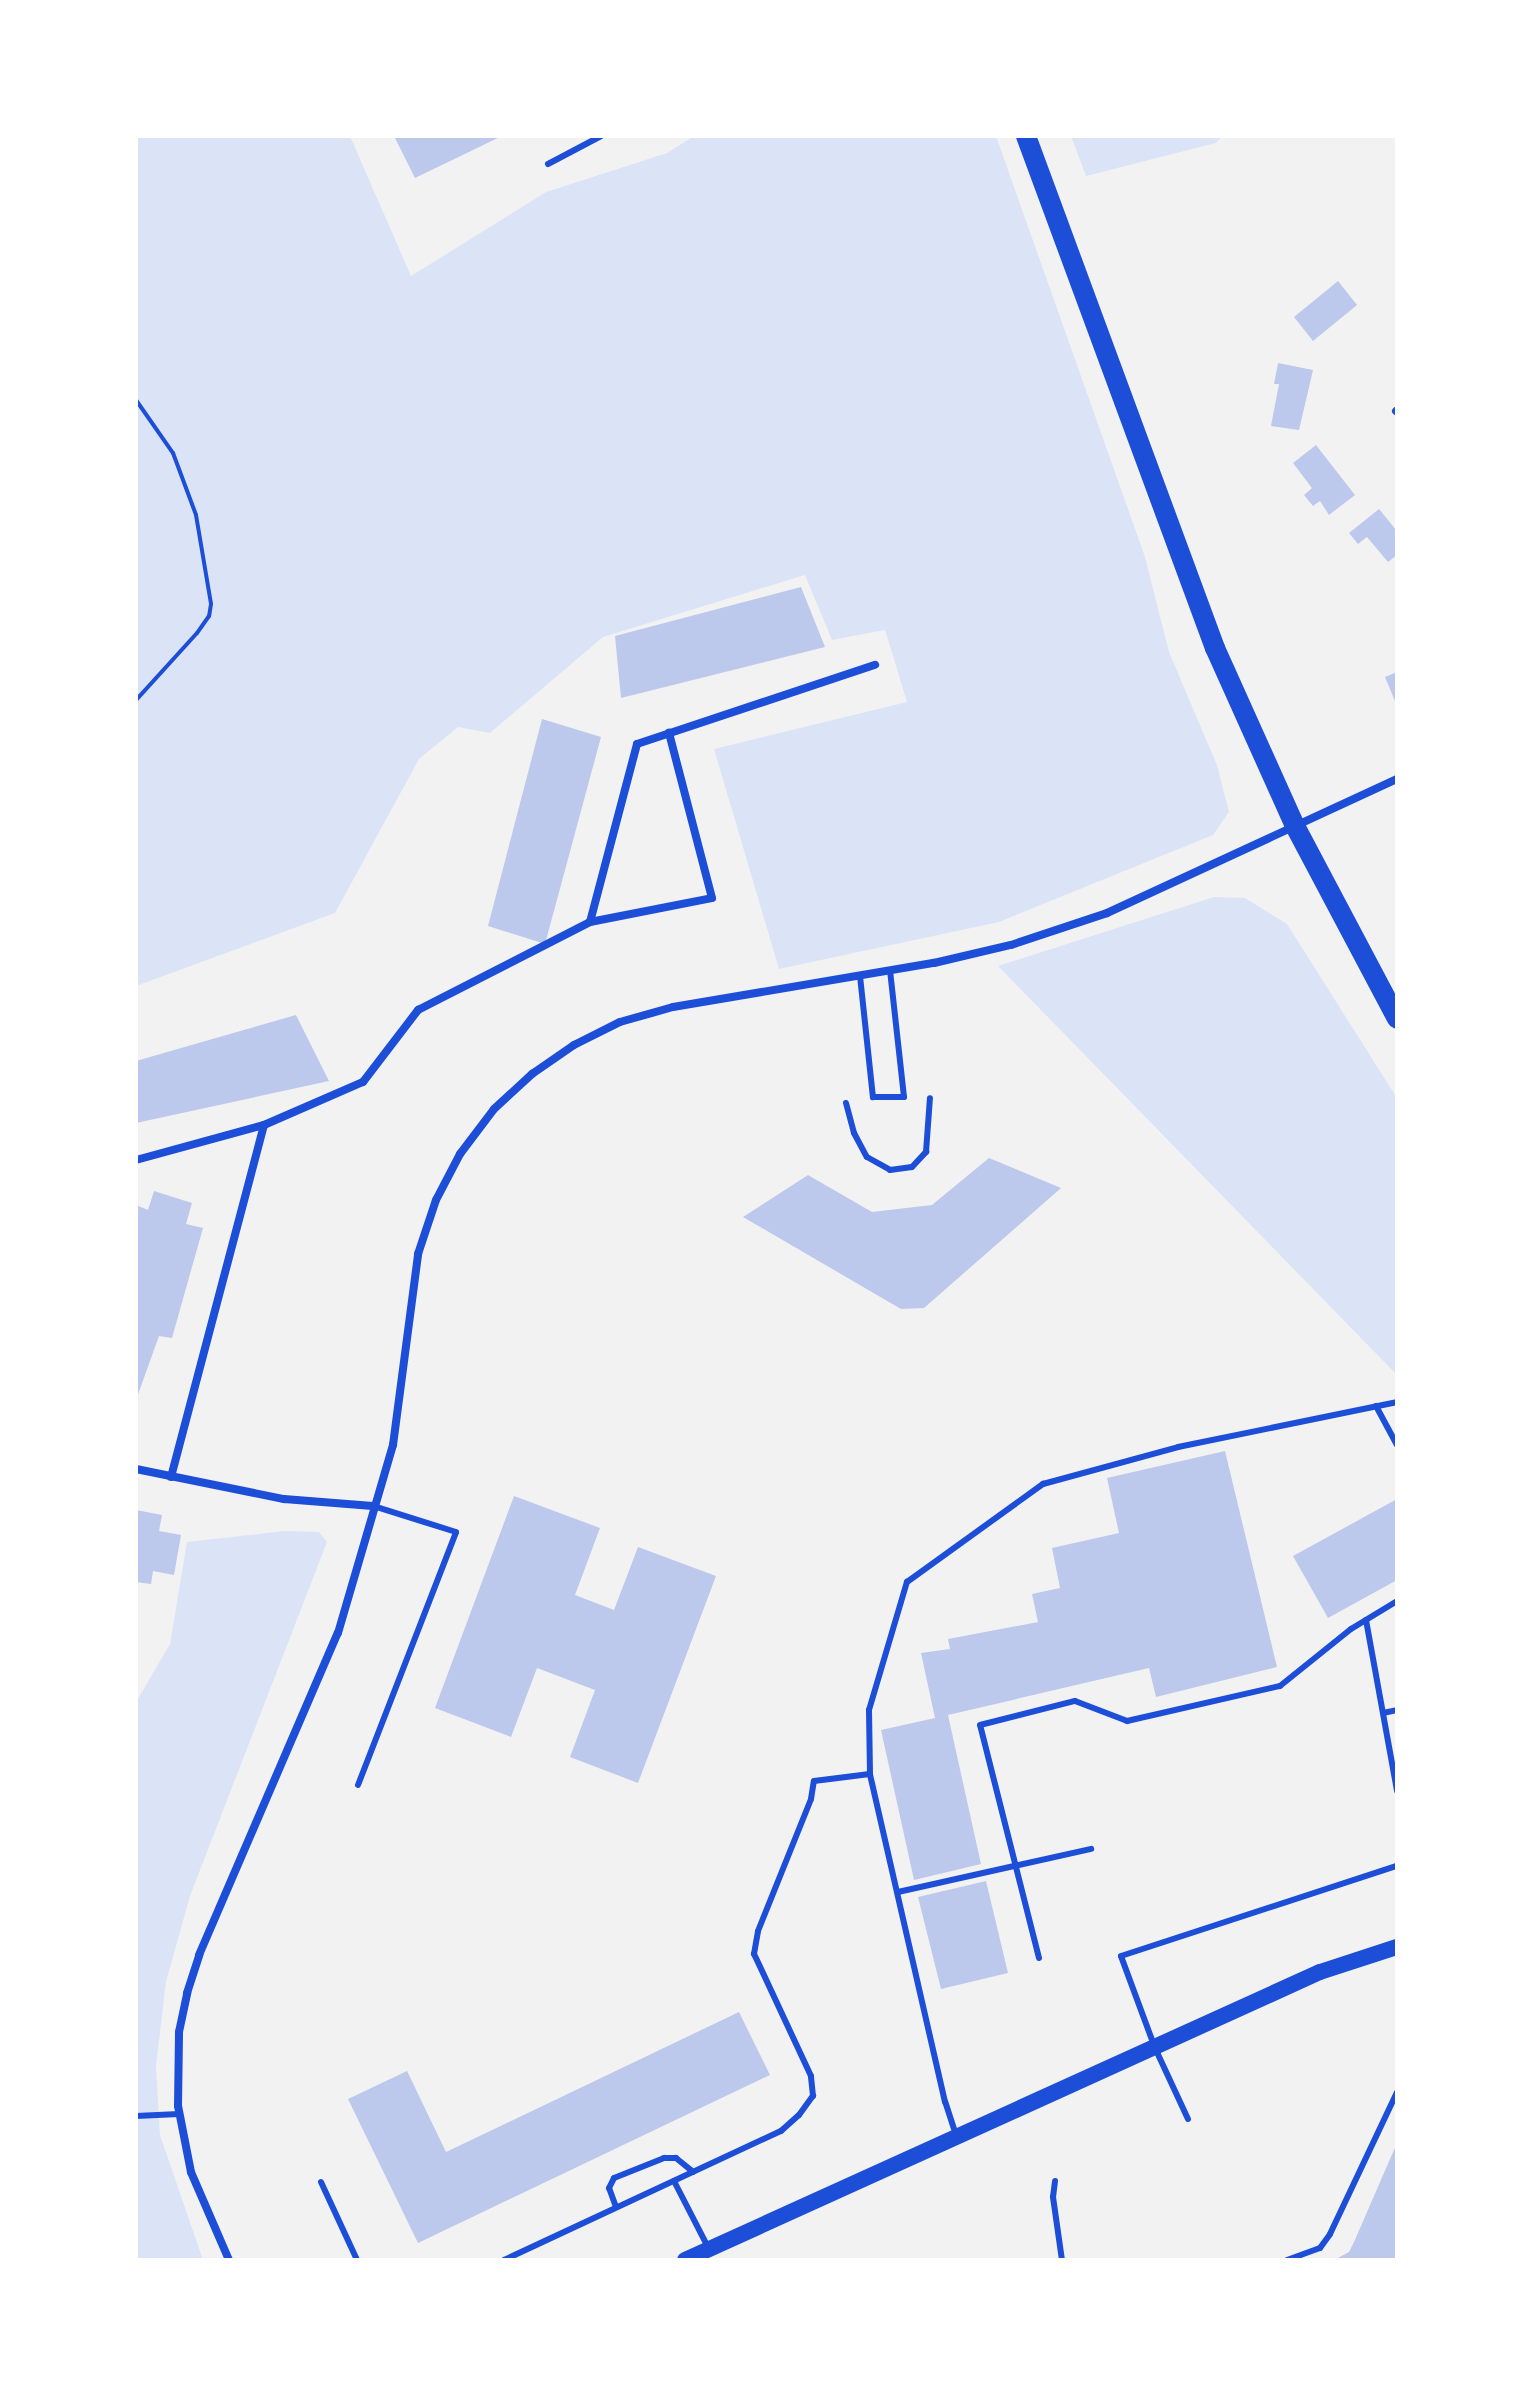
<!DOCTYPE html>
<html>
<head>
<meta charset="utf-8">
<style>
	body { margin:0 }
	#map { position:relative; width:1533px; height:2396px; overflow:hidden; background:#f2f2f2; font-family:"Zilla Slab",serif }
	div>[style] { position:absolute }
	.green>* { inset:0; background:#dbe4f7 }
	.building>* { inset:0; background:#bdc9ec }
	.path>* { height:4px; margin:-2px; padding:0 2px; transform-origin:2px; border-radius:2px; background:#1d4ed8 }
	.service>* { height:6px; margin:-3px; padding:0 3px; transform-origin:3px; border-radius:3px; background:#1d4ed8 }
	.minor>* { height:8px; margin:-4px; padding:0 4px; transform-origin:4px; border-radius:4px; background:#1d4ed8 }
	.secondary>* { height:16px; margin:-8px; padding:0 8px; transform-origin:8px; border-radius:8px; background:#1d4ed8 }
	.primary>* { height:20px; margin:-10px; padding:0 10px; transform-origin:10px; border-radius:10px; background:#1d4ed8 }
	span { translate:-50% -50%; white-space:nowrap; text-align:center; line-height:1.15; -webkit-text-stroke:7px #fff; paint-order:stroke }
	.frame { position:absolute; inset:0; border:138px solid #fff; pointer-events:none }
</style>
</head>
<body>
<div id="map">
	<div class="green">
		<div style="clip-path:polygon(136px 136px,350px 136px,411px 276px,546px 192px,667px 153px,694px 136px,996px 136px,1145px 557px,1169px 652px,1217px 765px,1229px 812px,1213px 835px,999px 922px,779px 969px,714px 749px,907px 702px,885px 630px,832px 640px,805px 575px,603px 637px,490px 733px,458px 727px,419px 759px,335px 913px,136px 986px)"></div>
		<div style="clip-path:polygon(1071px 136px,1222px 136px,1216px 143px,1086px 176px)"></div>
		<div style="clip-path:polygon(1214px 897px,1245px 898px,1287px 924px,1397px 1098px,1397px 1375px,998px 966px)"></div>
		<div style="clip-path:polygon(284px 1531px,319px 1532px,327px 1542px,190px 1896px,166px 1982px,156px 2066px,160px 2135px,203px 2260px,136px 2260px,136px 1702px,170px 1644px,187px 1542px)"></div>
	</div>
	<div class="building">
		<div style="clip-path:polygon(394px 136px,502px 136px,415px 178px)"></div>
		<div style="clip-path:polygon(1338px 281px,1357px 305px,1313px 341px,1294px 317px)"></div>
		<div style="clip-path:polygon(1278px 363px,1313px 370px,1299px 430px,1271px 426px,1279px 384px,1274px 384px)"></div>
		<div style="clip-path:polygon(1316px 445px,1355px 495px,1329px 515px,1320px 501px,1313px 506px,1304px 495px,1312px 488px,1293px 463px)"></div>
		<div style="clip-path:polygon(1379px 509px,1397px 531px,1397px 555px,1388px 562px,1367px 537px,1358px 544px,1349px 533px)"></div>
		<div style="clip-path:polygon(801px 587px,825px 647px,621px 698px,615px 636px)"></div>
		<div style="clip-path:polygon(1397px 672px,1397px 706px,1385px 677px)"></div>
		<div style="clip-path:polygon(542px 719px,601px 737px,545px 944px,488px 926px)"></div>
		<div style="clip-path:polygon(296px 1015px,329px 1081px,136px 1123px,136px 1061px)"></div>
		<div style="clip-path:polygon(989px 1158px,1061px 1188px,924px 1308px,901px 1309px,743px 1217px,808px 1175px,872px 1212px,932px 1205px)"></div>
		<div style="clip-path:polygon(154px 1191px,192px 1203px,186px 1224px,203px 1228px,172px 1338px,159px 1336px,136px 1400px,136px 1205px,148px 1210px)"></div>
		<div style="clip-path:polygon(1225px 1451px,1277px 1667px,1156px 1697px,1149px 1668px,948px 1715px,981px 1864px,914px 1880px,881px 1730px,935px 1718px,921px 1653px,950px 1649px,948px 1639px,1038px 1622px,1032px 1594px,1060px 1588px,1052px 1548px,1119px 1533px,1107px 1478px)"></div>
		<div style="clip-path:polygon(514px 1496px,600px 1528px,575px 1595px,614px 1610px,638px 1547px,716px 1576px,638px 1783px,570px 1757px,595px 1690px,537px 1668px,511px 1737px,435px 1708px)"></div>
		<div style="clip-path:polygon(1397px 1499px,1397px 1580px,1328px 1618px,1293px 1556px)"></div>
		<div style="clip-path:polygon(136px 1510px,162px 1515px,159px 1531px,181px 1535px,174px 1575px,153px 1571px,151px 1584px,136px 1582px)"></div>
		<div style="clip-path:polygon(986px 1881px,1008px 1973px,941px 1989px,918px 1897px)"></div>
		<div style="clip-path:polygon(739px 2012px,770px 2075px,418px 2243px,348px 2099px,407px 2071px,446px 2152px)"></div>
		<div style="clip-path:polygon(1397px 2143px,1397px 2260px,1334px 2260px,1349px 2252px,1354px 2242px)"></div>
	</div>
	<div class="path">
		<div style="left:136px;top:400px;width:65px;rotate:55.1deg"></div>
		<div style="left:173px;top:453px;width:66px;rotate:69.6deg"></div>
		<div style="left:196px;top:515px;width:90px;rotate:80.4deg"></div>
		<div style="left:211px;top:604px;width:12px;rotate:99deg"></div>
		<div style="left:209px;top:616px;width:21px;rotate:125deg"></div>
		<div style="left:197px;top:633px;width:91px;rotate:132.3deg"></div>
	</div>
	<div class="service">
		<div style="left:548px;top:164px;width:60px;rotate:-27.8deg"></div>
		<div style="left:860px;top:976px;width:122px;rotate:83.9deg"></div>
		<div style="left:873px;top:1097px;width:31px"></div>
		<div style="left:904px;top:1097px;width:127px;rotate:-96.3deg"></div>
		<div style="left:846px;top:1103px;width:31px;rotate:75deg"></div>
		<div style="left:854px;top:1133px;width:27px;rotate:62deg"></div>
		<div style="left:867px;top:1157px;width:26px;rotate:29deg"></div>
		<div style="left:890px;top:1170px;width:22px;rotate:-8deg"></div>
		<div style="left:912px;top:1167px;width:21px;rotate:-47deg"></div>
		<div style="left:926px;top:1152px;width:54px;rotate:-85.8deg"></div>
		<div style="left:1376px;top:1406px;width:44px;rotate:61.7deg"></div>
		<div style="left:1366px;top:1620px;width:174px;rotate:79.7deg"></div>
		<div style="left:1383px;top:1713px;width:14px;rotate:-12deg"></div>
		<div style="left:358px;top:1785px;width:271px;rotate:-68.8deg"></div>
		<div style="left:456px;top:1532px;width:87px;rotate:-162.6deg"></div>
		<div style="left:898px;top:1892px;width:198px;rotate:-12.6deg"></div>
		<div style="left:1039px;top:1958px;width:240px;rotate:-104.2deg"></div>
		<div style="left:980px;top:1725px;width:98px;rotate:-14.2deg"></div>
		<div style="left:1075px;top:1701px;width:56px;rotate:21deg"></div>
		<div style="left:1127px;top:1721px;width:157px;rotate:-12.9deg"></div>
		<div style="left:1280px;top:1686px;width:91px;rotate:-38.8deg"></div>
		<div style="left:1351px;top:1629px;width:54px;rotate:-31.3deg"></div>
		<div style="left:136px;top:2116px;width:43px;rotate:-2.7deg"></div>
		<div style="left:1188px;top:2119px;width:78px;rotate:-114.9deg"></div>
		<div style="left:1155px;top:2048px;width:98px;rotate:-110.3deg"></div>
		<div style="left:1121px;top:1956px;width:290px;rotate:-18.1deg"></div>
		<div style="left:956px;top:2135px;width:35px;rotate:-108deg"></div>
		<div style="left:945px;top:2102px;width:336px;rotate:-102.9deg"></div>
		<div style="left:870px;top:1774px;width:64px;rotate:-90.9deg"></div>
		<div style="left:869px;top:1710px;width:134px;rotate:-73.5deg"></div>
		<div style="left:907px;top:1582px;width:168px;rotate:-35.8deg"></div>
		<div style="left:1043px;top:1484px;width:140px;rotate:-15.3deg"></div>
		<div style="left:1178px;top:1447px;width:224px;rotate:-11.6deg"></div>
		<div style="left:674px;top:2181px;width:76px;rotate:62.8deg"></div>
		<div style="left:1055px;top:2181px;width:16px;rotate:97deg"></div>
		<div style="left:1053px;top:2197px;width:64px;rotate:81.9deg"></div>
		<div style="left:321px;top:2182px;width:86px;rotate:65.2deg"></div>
		<div style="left:616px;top:2207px;width:20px;rotate:-110deg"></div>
		<div style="left:609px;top:2188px;width:11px;rotate:-63deg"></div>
		<div style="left:614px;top:2178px;width:54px;rotate:-21.8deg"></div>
		<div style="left:664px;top:2158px;width:12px"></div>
		<div style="left:676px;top:2158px;width:22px;rotate:39deg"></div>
		<div style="left:504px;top:2260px;width:306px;rotate:-25deg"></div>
		<div style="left:781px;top:2131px;width:24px;rotate:-42deg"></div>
		<div style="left:799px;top:2115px;width:24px;rotate:-54deg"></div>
		<div style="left:813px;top:2096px;width:20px;rotate:-96deg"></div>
		<div style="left:811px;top:2076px;width:135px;rotate:-115deg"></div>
		<div style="left:754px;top:1954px;width:23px;rotate:-80deg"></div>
		<div style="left:758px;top:1931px;width:142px;rotate:-68.1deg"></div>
		<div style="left:811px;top:1799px;width:18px;rotate:-81deg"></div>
		<div style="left:814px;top:1781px;width:56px;rotate:-7.1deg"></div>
		<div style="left:1287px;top:2260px;width:35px;rotate:-20deg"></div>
		<div style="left:1320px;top:2248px;width:17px;rotate:-54deg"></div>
		<div style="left:1330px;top:2234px;width:157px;rotate:-64.7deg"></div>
	</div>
	<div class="minor">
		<div style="left:1396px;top:411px;width:1px;rotate:45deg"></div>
		<div style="left:590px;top:922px;width:124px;rotate:-11.1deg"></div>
		<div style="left:712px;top:898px;width:171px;rotate:-104.6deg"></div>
		<div style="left:136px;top:1160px;width:133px;rotate:-15.3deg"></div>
		<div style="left:264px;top:1125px;width:108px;rotate:-23.5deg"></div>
		<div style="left:363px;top:1082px;width:91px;rotate:-52.6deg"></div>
		<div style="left:418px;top:1010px;width:193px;rotate:-27.1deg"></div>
		<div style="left:590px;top:922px;width:184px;rotate:-75.2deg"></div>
		<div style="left:637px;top:744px;width:251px;rotate:-18.4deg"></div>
		<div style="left:136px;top:1469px;width:151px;rotate:11.5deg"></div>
		<div style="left:284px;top:1499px;width:89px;rotate:4.5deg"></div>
		<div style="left:171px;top:1477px;width:364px;rotate:-75.2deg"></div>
		<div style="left:229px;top:2260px;width:96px;rotate:-113.4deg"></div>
		<div style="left:191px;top:2172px;width:67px;rotate:-101.1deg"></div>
		<div style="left:178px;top:2106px;width:74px;rotate:-89.2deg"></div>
		<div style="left:179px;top:2032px;width:40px;rotate:-78deg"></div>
		<div style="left:187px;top:1993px;width:40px;rotate:-72deg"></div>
		<div style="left:199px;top:1955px;width:351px;rotate:-66.7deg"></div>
		<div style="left:338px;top:1633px;width:196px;rotate:-73.7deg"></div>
		<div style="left:393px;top:1445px;width:193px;rotate:-82.5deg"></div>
		<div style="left:418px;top:1254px;width:57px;rotate:-71.6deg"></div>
		<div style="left:436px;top:1200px;width:52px;rotate:-62.4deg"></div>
		<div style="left:460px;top:1154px;width:56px;rotate:-52.9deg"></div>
		<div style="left:494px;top:1109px;width:52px;rotate:-42.6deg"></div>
		<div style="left:532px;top:1074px;width:51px;rotate:-34.6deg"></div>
		<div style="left:574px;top:1045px;width:51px;rotate:-26.6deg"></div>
		<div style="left:620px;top:1022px;width:55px;rotate:-15.8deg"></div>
		<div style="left:673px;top:1007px;width:265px;rotate:-9.6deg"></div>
		<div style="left:934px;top:963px;width:79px;rotate:-13.2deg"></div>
		<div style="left:1011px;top:945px;width:101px;rotate:-18.4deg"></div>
		<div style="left:1107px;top:913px;width:319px;rotate:-24.8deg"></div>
	</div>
	<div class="secondary">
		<div style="left:685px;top:2260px;width:697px;rotate:-24.4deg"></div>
		<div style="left:1320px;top:1972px;width:81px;rotate:-18deg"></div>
	</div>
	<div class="primary">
		<div style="left:1026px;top:136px;width:546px;rotate:69.74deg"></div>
		<div style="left:1215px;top:648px;width:195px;rotate:65.8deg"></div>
		<div style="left:1295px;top:826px;width:218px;rotate:62.1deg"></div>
	</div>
	<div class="frame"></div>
</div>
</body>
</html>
